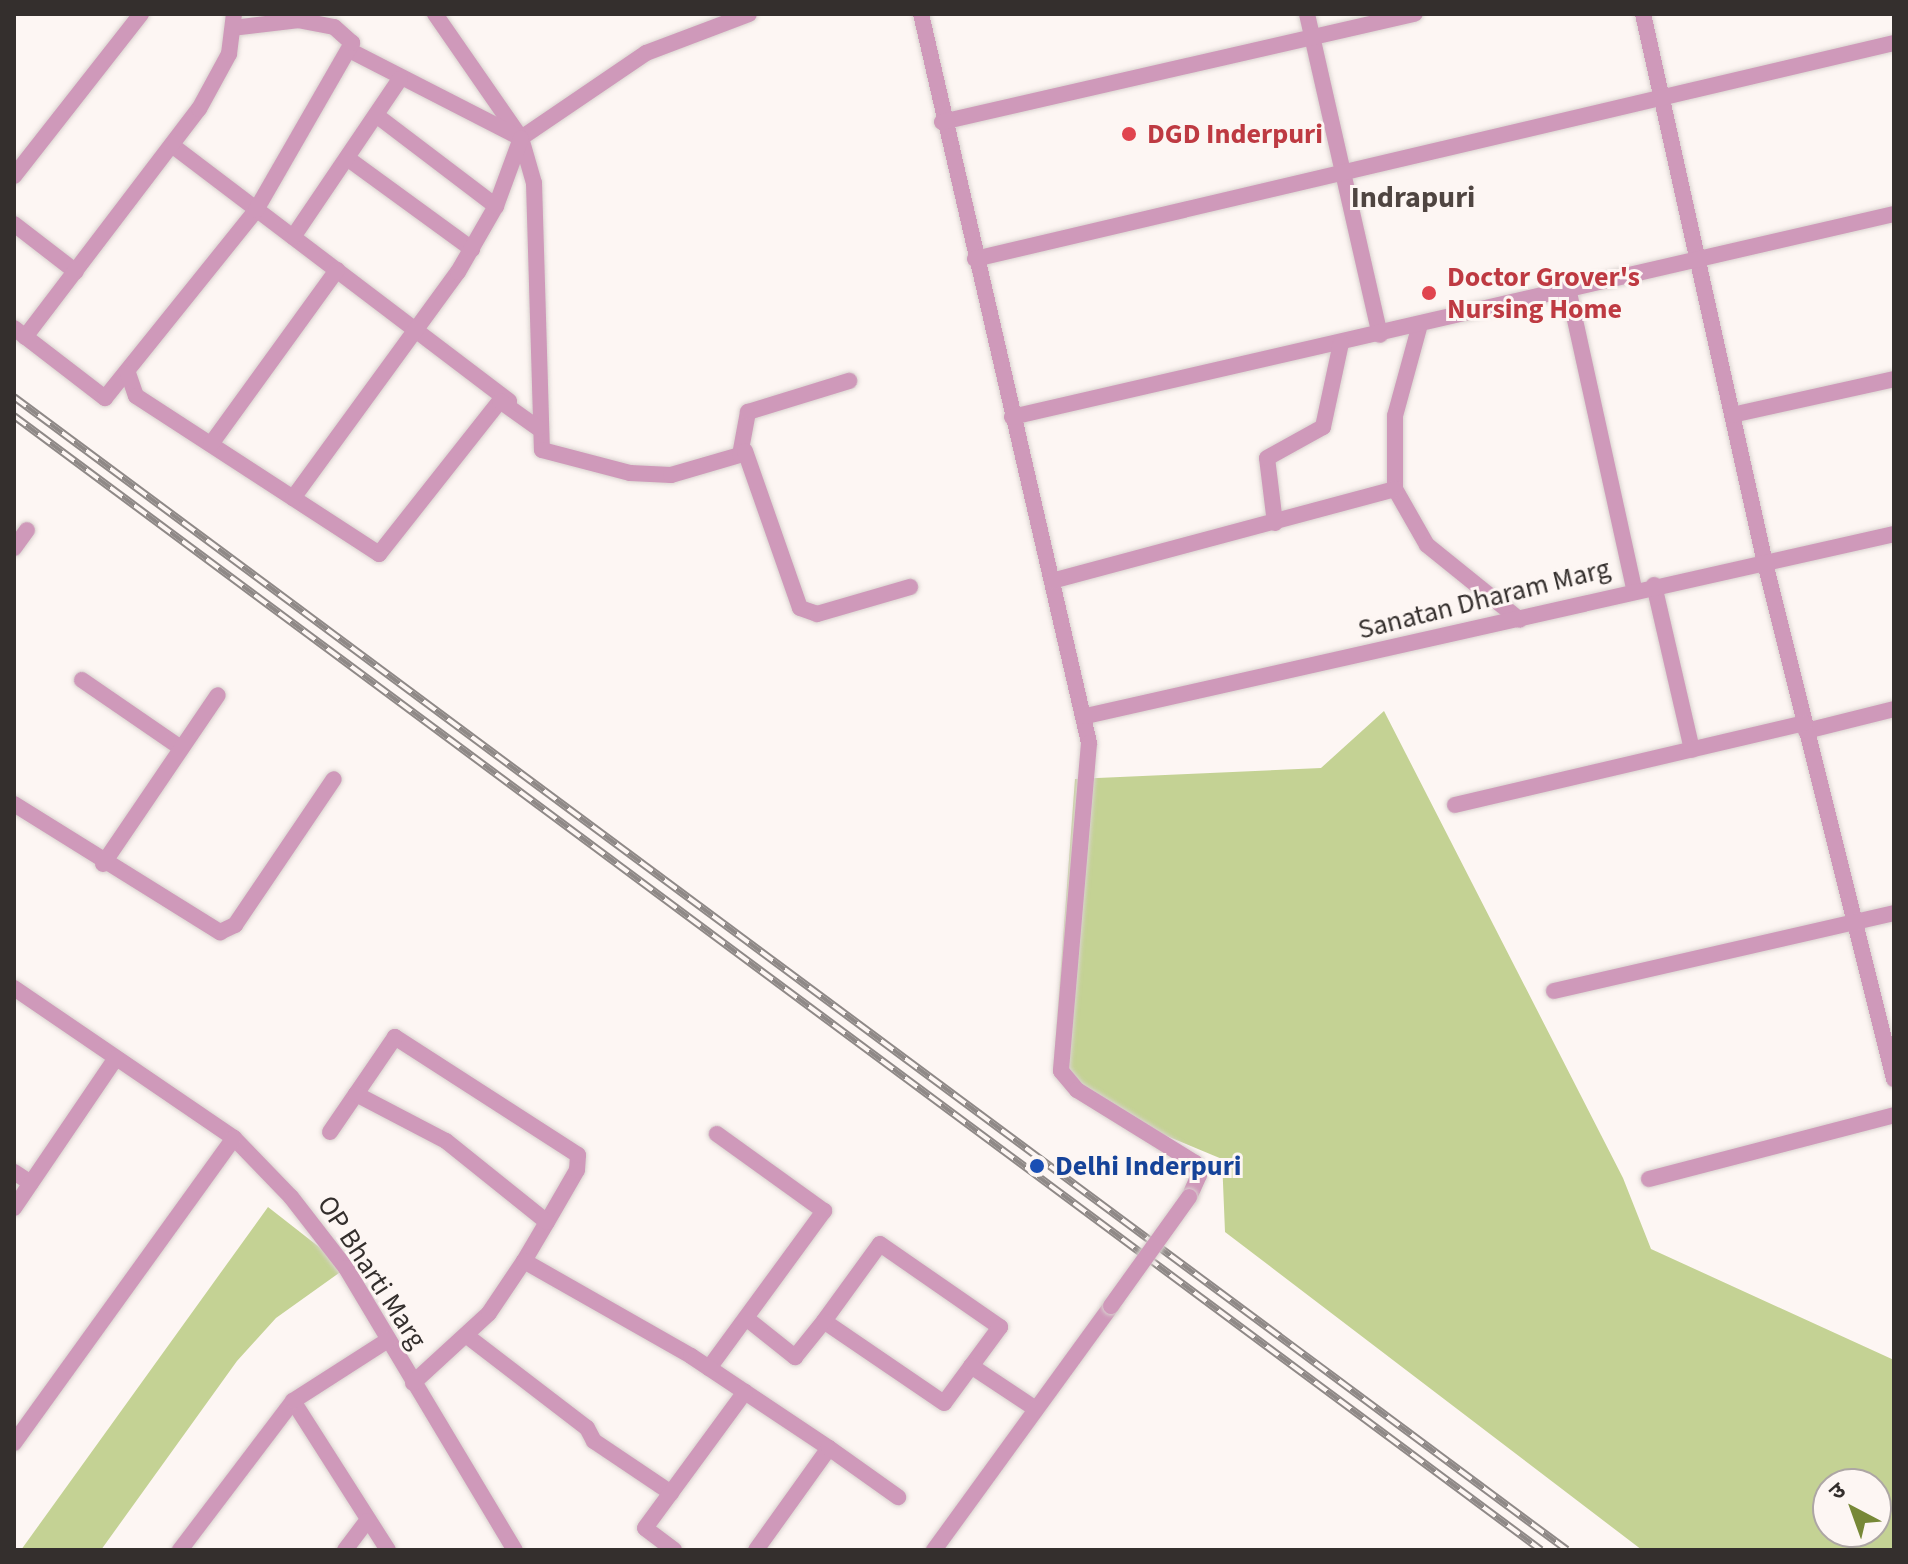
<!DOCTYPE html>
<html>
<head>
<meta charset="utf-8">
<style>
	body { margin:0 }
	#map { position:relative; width:1908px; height:1564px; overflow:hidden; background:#fdf6f3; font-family:"Source Sans 3","Noto Sans Devanagari",sans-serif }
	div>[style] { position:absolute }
	.green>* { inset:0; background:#c4d294 }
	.roads { filter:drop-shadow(0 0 2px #d9d2cf) drop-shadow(0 0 2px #d9d2cf) }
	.street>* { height:16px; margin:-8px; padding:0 8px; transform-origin:8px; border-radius:8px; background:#cf99ba }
	.rail>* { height:8px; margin-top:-4px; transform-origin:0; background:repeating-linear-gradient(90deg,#fdf6f3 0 15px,#8f8987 0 30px); box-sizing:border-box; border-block:2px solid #8f8987 }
	.bridges { filter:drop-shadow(0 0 2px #d9d2cf) drop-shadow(0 0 2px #d9d2cf) }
	.street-bridge>* { height:16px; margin:-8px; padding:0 8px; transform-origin:8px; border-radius:8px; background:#cf99ba }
	.dots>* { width:22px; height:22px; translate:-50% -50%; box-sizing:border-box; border:4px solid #fdf6f3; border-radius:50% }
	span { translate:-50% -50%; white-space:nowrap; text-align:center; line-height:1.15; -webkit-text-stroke:6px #fdf6f3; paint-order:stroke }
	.health-label { font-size:28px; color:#be3a42; font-weight:700 }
	.left { translate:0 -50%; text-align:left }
	.street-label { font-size:28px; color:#342f2d }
	.transit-label { font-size:28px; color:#164399; font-weight:700 }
	.neighbourhood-label { font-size:30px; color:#4f4541; font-weight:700 }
	.frame { position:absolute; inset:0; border:16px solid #342f2d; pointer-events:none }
	.north { position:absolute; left:1812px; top:1468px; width:80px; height:80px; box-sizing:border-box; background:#fdf6f3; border:2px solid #ada6a4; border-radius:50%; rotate:319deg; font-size:22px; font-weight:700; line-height:32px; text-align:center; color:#342f2d }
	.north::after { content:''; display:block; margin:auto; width:28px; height:36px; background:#778837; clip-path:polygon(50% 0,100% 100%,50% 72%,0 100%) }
</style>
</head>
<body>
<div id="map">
	<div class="green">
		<div style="clip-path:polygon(evenodd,1384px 711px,1623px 1178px,1651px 1249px,1894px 1360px,1894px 1550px,1642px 1550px,1225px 1232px,1222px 1159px,1073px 1097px,1053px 1073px,1075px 779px,1321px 768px,1384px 711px,1828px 1484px,1876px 1484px,1876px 1532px,1828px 1532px,1828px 1484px)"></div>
		<div style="clip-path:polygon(268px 1207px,346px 1268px,276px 1318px,237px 1361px,101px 1550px,21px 1550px)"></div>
	</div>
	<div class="roads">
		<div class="street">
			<div style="left:435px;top:14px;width:151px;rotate:55.3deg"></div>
			<div style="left:521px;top:138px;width:151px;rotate:-34.2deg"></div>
			<div style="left:646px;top:53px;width:110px;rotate:-20.7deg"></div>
			<div style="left:921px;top:14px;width:748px;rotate:77.02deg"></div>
			<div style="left:1089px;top:743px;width:329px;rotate:94.9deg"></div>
			<div style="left:1061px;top:1071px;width:25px;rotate:50deg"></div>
			<div style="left:1077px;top:1090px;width:139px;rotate:31.7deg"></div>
			<div style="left:1195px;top:1163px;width:13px;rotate:72deg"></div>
			<div style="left:1199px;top:1175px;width:24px;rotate:114deg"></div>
			<div style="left:1307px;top:14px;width:329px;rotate:77.2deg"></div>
			<div style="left:1643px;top:14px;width:562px;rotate:77.47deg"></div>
			<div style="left:1765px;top:563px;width:532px;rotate:75.96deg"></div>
			<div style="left:351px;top:51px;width:191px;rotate:27.1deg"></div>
			<div style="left:521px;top:138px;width:47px;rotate:73.9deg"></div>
			<div style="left:534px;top:183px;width:267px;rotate:88.3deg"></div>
			<div style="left:542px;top:450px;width:91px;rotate:14.6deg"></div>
			<div style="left:630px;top:473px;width:41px;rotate:2.8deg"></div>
			<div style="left:671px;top:475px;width:72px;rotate:-16.2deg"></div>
			<div style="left:740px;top:455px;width:44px;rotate:-79.5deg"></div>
			<div style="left:748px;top:412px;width:106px;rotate:-17.1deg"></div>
			<div style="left:376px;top:115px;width:151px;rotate:37.2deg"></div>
			<div style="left:942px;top:122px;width:485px;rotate:-12.9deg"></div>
			<div style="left:173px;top:146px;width:422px;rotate:37.2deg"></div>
			<div style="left:347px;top:158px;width:155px;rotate:36.1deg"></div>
			<div style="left:14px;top:176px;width:206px;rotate:-51.9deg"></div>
			<div style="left:14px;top:224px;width:78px;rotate:37.7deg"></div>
			<div style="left:293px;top:237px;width:191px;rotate:-55.9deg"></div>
			<div style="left:975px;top:259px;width:944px;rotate:-13.23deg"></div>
			<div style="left:1568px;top:288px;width:308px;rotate:77.6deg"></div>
			<div style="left:14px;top:328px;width:115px;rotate:37.6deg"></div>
			<div style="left:105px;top:398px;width:241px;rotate:-51.2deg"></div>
			<div style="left:256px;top:210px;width:193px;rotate:-60.1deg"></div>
			<div style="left:352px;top:43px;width:24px;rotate:-138deg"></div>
			<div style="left:334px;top:27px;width:36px;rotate:-169deg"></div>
			<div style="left:299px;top:20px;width:66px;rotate:173.1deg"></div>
			<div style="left:1419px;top:328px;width:91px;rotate:105.3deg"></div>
			<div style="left:1395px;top:416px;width:73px;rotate:90deg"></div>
			<div style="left:1395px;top:489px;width:64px;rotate:60.3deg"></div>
			<div style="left:1427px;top:545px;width:119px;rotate:38.9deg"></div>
			<div style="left:25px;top:337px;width:287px;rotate:-52.7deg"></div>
			<div style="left:199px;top:109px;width:63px;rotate:-61.4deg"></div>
			<div style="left:229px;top:54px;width:40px;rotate:-82.9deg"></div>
			<div style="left:128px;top:373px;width:24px;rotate:71deg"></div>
			<div style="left:136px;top:396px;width:290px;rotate:33deg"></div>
			<div style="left:379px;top:554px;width:195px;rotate:-51.7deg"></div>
			<div style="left:500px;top:401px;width:47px;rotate:35.4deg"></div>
			<div style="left:1732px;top:415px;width:166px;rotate:-12.5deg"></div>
			<div style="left:1012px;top:417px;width:905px;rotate:-12.96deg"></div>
			<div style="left:211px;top:444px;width:215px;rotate:-54.1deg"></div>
			<div style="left:745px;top:451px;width:166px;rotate:70.7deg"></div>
			<div style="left:800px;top:608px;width:18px;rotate:19deg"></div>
			<div style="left:817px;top:614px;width:97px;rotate:-16.2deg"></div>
			<div style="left:293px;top:498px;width:280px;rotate:-53.9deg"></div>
			<div style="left:458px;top:272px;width:76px;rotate:-60.1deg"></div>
			<div style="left:496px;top:206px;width:72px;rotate:-69.8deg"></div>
			<div style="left:1275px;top:523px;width:65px;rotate:-97deg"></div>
			<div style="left:1267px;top:458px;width:64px;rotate:-29deg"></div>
			<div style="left:1323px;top:427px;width:86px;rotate:-77.9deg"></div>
			<div style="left:14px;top:548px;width:22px;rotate:-54deg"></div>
			<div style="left:1052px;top:581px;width:355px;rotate:-15deg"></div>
			<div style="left:1654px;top:585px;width:169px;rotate:77deg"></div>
			<div style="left:82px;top:680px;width:120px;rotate:34.5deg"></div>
			<div style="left:1086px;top:716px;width:828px;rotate:-12.69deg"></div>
			<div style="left:1806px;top:731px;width:91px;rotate:-14deg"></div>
			<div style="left:14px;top:804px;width:243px;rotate:31.9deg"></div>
			<div style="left:220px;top:932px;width:17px;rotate:-25deg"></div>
			<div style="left:235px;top:925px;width:176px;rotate:-55.9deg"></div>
			<div style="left:1455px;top:805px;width:359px;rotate:-13.2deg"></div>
			<div style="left:103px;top:864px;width:204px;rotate:-55.8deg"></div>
			<div style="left:14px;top:988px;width:266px;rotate:34.3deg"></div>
			<div style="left:234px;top:1138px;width:82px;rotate:46deg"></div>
			<div style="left:291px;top:1197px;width:90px;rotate:52.2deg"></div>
			<div style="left:346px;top:1268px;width:329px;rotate:59.1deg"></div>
			<div style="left:1554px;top:991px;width:349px;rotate:-12.9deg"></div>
			<div style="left:330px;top:1132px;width:46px;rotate:-55.6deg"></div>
			<div style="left:14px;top:1172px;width:20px;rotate:33deg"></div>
			<div style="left:1649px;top:1179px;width:253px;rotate:-14.6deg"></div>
			<div style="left:14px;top:1208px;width:181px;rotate:-55.8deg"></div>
			<div style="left:880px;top:1244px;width:146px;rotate:34.7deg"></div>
			<div style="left:1000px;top:1327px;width:94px;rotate:126.4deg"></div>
			<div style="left:944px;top:1403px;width:145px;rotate:-145.7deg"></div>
			<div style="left:824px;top:1321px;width:95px;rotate:-54deg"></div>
			<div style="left:524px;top:1261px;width:45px;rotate:-59.5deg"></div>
			<div style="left:547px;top:1222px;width:60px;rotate:-60deg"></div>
			<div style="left:577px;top:1170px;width:15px;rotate:-86deg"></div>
			<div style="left:578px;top:1155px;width:218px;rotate:-147.2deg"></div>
			<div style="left:395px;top:1037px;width:69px;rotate:124.4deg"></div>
			<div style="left:356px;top:1094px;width:102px;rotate:27.6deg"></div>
			<div style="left:446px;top:1141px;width:129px;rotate:38.7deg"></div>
			<div style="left:746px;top:1318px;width:63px;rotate:38.5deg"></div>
			<div style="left:795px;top:1357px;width:46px;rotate:-51.1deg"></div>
			<div style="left:467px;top:1336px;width:151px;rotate:37.5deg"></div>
			<div style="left:587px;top:1428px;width:15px;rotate:62deg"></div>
			<div style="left:594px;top:1441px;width:93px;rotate:34deg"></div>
			<div style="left:971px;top:1366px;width:78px;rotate:33.5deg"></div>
			<div style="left:709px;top:1368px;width:195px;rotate:-53.8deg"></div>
			<div style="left:824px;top:1211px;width:132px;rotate:-144.3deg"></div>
			<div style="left:413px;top:1383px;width:103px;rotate:-42.6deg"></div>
			<div style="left:489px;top:1313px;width:63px;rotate:-56.1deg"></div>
			<div style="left:524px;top:1261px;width:192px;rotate:29.6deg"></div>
			<div style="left:691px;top:1356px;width:166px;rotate:33.7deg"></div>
			<div style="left:829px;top:1448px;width:125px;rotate:125.6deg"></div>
			<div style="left:293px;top:1401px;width:177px;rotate:57.5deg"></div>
			<div style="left:14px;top:1443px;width:376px;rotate:-54.2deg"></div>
			<div style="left:829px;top:1448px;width:85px;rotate:35.4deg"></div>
			<div style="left:180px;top:1550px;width:187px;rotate:-52.8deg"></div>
			<div style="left:293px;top:1401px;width:113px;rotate:-32.7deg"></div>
			<div style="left:345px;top:1550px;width:36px;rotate:-53deg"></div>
			<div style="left:674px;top:1550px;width:36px;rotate:-143deg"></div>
			<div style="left:645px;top:1528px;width:169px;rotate:-53.7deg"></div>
			<div style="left:934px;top:1550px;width:301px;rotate:-54deg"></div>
		</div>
	</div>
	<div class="rail">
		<div style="left:14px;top:397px;width:1934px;rotate:36.59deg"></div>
		<div style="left:14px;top:416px;width:1902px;rotate:36.6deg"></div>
	</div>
	<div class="bridges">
		<div class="street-bridge">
			<div style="left:1111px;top:1306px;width:134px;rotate:-54.4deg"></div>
		</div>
	</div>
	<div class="dots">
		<div style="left:1129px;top:134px;background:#e0444e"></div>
		<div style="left:1429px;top:293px;background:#e0444e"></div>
		<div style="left:1037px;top:1166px;background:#1a4fb4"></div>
	</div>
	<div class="health-label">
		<span class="left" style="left:1147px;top:134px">DGD Inderpuri</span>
		<span class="left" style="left:1447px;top:293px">Doctor Grover's<br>Nursing Home</span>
	</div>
	<div class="street-label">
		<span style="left:1484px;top:599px;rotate:-14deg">Sanatan Dharam Marg</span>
		<span style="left:372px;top:1272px;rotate:57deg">OP Bharti Marg</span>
	</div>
	<div class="transit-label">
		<span class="left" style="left:1055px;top:1166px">Delhi Inderpuri</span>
	</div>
	<div class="neighbourhood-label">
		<span style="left:1413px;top:198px">Indrapuri</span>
	</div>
	<div class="frame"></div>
	<div class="north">उ</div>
</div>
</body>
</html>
